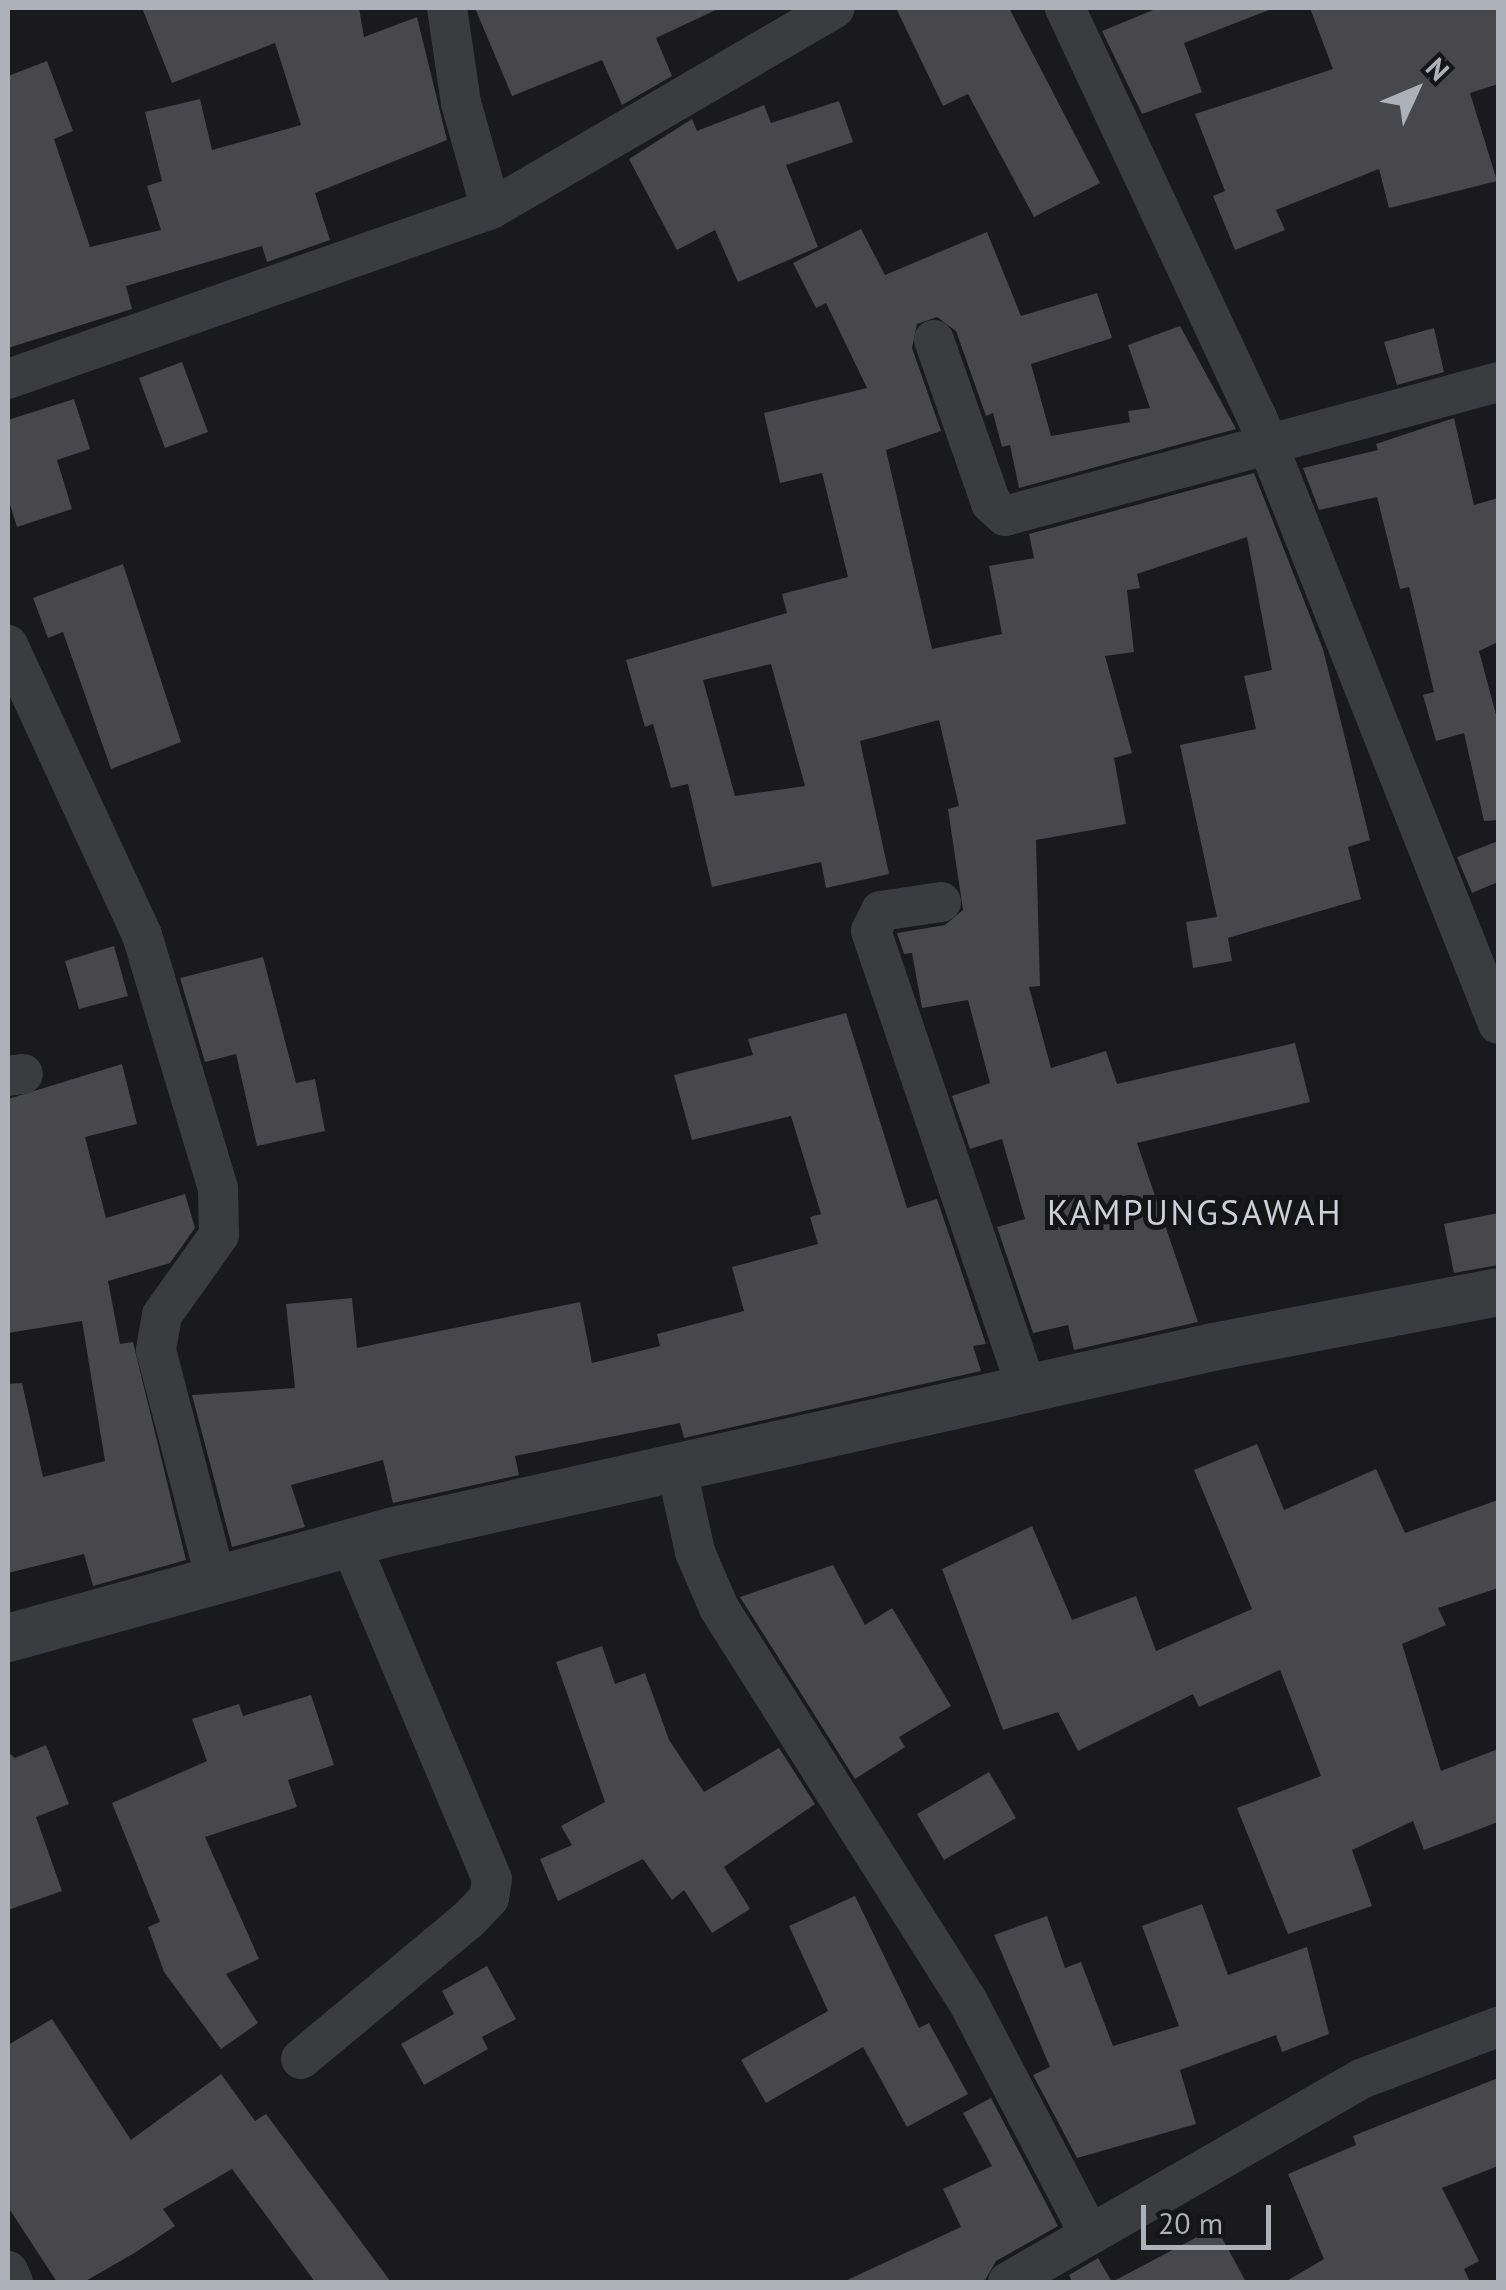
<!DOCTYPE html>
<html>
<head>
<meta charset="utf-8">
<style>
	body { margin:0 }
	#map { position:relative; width:1506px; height:2290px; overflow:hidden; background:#1a1a1c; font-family:"PT Sans",sans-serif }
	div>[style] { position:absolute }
	.building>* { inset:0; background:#47474c }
	.minor>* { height:40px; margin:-20px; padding:0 20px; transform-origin:20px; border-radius:20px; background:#3b3c40 }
	.tertiary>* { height:48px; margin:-24px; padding:0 24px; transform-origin:24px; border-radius:24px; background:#3b3c40 }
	span { translate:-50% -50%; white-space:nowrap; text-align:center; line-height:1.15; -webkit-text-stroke:10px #151517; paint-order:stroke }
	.quarter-label { font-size:35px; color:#ced0d7; letter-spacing:2.5px }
	.frame { position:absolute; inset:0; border:10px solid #adb1ba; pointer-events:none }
	.north { position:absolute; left:1366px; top:40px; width:100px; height:100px; -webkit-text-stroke:8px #151517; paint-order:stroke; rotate:46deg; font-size:28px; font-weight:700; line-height:40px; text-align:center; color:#adb1ba }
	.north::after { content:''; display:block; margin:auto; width:35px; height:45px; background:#adb1ba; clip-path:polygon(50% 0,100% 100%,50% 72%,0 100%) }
	.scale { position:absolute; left:1141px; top:2205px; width:130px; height:45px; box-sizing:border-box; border:5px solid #adb1ba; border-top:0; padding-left:12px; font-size:30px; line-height:35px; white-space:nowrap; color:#adb1ba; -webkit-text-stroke:8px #151517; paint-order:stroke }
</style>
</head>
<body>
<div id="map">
	<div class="building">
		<div style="clip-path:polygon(142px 8px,359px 8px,364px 37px,417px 17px,447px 140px,315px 193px,330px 240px,267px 262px,262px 246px,126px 286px,132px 309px,8px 348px,8px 76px,47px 61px,73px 131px,54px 139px,90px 247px,161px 230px,147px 186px,162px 181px,145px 112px,200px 99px,212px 150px,301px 125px,275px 43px,172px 83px)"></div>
		<div style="clip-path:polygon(475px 8px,720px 8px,656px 38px,672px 76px,622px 105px,602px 60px,512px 96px)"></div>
		<div style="clip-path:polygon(896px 8px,1009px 8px,1100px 183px,1034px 217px,968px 94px,943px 106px)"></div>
		<div style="clip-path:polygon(1158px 8px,1268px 8px,1269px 10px,1184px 43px,1202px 92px,1142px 114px,1102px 31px)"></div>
		<div style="clip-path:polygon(1310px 8px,1498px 8px,1498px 84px,1470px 93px,1497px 181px,1389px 208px,1379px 169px,1276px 210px,1285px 230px,1235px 250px,1213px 196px,1225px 191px,1195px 114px,1333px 69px)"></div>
		<div style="clip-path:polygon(839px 101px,853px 142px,786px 165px,818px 247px,738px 282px,715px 230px,677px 250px,629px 159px,692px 119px,697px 131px,764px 105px,771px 123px)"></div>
		<div style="clip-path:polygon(evenodd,861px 229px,885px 275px,987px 232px,1021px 316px,1097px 293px,1112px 338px,1031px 364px,1051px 436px,1130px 422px,1128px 411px,1150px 408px,1128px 345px,1180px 326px,1236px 429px,1019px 488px,1010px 445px,1002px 447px,993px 413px,986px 416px,956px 331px,937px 317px,917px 324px,912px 348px,941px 431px,886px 450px,932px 649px,1002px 634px,989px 566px,1034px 558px,1029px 534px,1254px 473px,1323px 649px,1370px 840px,1348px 847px,1361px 899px,1228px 938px,1232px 961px,1193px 968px,1186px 922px,1217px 917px,1180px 745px,1256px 729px,1244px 676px,1272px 670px,1247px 537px,1137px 574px,1140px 588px,1127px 590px,1134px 652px,1105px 656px,1132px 753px,1114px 758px,1126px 824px,1036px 840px,1040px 986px,1029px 987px,1051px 1068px,1106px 1051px,1117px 1084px,1295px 1043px,1310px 1102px,1137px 1143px,1198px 1322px,1074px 1350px,1068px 1325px,1033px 1333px,997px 1227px,1025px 1219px,1002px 1139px,970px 1149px,952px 1096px,990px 1083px,968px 1000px,922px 1008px,912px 953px,904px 954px,897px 933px,945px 925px,963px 910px,948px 809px,959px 806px,939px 720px,860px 741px,889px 874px,826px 888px,821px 862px,712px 887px,688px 784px,671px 788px,653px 724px,645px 727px,626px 660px,787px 613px,782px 594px,848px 577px,822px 473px,780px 483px,764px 413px,867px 388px,826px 303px,816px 308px,793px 263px,861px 229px,771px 664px,805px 786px,735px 796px,703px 680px,771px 664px)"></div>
		<div style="clip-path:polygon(1434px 328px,1444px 372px,1397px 385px,1384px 342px)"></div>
		<div style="clip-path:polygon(182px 362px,208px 432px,165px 448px,139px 378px)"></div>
		<div style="clip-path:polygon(74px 399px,90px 449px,57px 460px,72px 509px,17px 527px,8px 498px,8px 420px)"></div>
		<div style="clip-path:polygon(1454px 418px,1474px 505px,1498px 498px,1498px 642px,1479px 651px,1498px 722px,1498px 820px,1484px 821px,1464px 733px,1436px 741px,1423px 695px,1434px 692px,1409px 587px,1400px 589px,1377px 497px,1319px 510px,1303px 468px,1378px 450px,1376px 444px)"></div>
		<div style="clip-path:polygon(123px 564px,181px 742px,111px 769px,63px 632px,48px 638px,33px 598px)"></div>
		<div style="clip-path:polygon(1498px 841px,1498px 882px,1472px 893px,1457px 857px)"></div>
		<div style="clip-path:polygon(114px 946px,128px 996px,79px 1009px,65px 961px)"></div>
		<div style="clip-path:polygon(263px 957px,296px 1083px,315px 1079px,325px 1131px,257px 1146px,236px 1054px,205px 1062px,180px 978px)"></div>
		<div style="clip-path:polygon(846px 1013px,907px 1208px,937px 1199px,986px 1344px,973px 1346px,981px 1371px,684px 1438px,680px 1423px,515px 1456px,519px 1475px,393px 1503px,383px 1460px,291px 1485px,305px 1527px,232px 1547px,192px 1395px,295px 1388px,286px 1304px,352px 1298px,357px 1348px,580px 1302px,592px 1363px,660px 1346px,657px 1334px,744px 1311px,732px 1267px,818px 1244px,810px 1217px,821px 1214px,791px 1116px,692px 1140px,674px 1075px,753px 1055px,748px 1039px)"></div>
		<div style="clip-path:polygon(122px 1064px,137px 1124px,85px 1137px,106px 1218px,185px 1194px,195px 1228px,170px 1263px,108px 1281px,120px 1344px,133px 1342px,186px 1560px,93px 1586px,84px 1554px,8px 1573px,8px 1384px,22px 1383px,43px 1477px,105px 1461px,82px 1321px,8px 1333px,8px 1099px)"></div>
		<div style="clip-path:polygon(1498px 1213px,1498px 1265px,1454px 1273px,1444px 1224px)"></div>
		<div style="clip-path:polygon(1257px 1444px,1284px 1510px,1376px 1469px,1405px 1533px,1498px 1500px,1498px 1588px,1438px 1608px,1446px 1625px,1402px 1644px,1441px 1771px,1498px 1749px,1498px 1822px,1424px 1850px,1413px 1821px,1352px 1850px,1372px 1906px,1288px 1934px,1237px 1808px,1321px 1776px,1280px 1670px,1199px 1707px,1193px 1694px,1078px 1751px,1058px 1712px,1003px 1730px,942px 1569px,1032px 1526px,1072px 1620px,1136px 1596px,1156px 1651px,1252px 1609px,1194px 1470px)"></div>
		<div style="clip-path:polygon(833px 1565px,865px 1625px,892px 1608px,951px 1706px,899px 1737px,905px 1747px,855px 1779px,740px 1597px)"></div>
		<div style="clip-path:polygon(602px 1646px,615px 1684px,645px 1673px,669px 1740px,704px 1792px,779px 1748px,815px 1804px,724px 1867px,750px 1909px,712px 1933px,684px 1890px,672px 1900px,643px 1859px,558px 1901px,540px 1859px,572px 1845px,561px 1826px,605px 1802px,556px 1662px)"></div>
		<div style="clip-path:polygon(311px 1695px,334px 1765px,288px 1780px,297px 1807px,205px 1837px,259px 1959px,226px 1974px,258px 2023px,221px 2049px,164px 1972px,148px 1927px,160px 1922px,112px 1803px,207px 1761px,192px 1719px,239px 1704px,243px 1716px)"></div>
		<div style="clip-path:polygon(46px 1745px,69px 1804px,36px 1817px,62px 1891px,8px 1910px,8px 1752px,15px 1758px)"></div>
		<div style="clip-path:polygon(989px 1772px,1016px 1818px,944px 1860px,917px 1814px)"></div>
		<div style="clip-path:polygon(855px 1896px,919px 2028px,929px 2023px,968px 2094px,907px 2127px,863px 2047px,766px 2103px,741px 2060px,828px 2011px,789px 1926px)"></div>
		<div style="clip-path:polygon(1202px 1904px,1228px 1975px,1307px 1947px,1329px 2034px,1282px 2052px,1276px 2035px,1180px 2070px,1196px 2124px,1077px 2158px,1033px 2075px,1050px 2067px,994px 1935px,1047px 1916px,1065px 1968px,1081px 1962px,1113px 2046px,1179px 2026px,1142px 1926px)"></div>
		<div style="clip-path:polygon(487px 1966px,516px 2019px,482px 2037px,488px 2049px,424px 2085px,401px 2044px,454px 2014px,442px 1991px)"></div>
		<div style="clip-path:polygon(52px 2019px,131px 2140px,221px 2074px,255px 2121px,266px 2114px,391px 2282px,315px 2282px,232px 2169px,163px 2209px,175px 2226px,136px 2252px,84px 2282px,57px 2282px,8px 2207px,8px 2045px)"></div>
		<div style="clip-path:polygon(1498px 2078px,1498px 2166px,1442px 2188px,1479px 2261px,1464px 2269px,1470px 2282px,1285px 2282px,1324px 2259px,1288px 2174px,1356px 2145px,1353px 2136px)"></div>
		<div style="clip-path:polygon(991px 2098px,1058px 2226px,996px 2261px,984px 2282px,843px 2282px,961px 2227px,943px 2189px,992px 2166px,963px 2113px)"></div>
		<div style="clip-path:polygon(1216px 2227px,1246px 2282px,1112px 2282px)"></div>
		<div style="clip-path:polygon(1098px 2258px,1112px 2282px,1072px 2282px,1069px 2275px)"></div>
	</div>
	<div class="minor">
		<div style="left:447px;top:8px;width:96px;rotate:81.6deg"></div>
		<div style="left:461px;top:103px;width:110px;rotate:74.2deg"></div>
		<div style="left:1065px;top:8px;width:450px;rotate:64.9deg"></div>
		<div style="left:1256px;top:415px;width:655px;rotate:68.33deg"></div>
		<div style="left:934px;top:340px;width:173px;rotate:70.7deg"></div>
		<div style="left:991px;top:503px;width:19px;rotate:43deg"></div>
		<div style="left:1005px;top:516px;width:511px;rotate:-15.21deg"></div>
		<div style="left:8px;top:379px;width:512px;rotate:-19.39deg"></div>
		<div style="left:491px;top:209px;width:398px;rotate:-30.3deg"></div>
		<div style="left:8px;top:645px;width:319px;rotate:65.2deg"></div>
		<div style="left:142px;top:935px;width:265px;rotate:73.3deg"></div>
		<div style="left:218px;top:1189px;width:46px;rotate:88.8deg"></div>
		<div style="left:219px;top:1235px;width:98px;rotate:125.5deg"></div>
		<div style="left:162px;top:1315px;width:36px;rotate:100deg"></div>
		<div style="left:156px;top:1350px;width:234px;rotate:75.4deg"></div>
		<div style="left:941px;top:902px;width:61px;rotate:171.5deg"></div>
		<div style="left:881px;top:911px;width:22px;rotate:117deg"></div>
		<div style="left:871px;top:931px;width:484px;rotate:71.2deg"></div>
		<div style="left:8px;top:1076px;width:15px;rotate:-8deg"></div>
		<div style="left:677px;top:1470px;width:84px;rotate:77.6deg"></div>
		<div style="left:695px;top:1552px;width:61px;rotate:66.8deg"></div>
		<div style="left:719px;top:1608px;width:462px;rotate:57.7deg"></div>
		<div style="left:966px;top:1998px;width:267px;rotate:62.4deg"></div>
		<div style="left:301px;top:2059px;width:217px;rotate:-39.8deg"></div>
		<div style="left:468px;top:1920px;width:30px;rotate:-46deg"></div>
		<div style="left:489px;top:1898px;width:19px;rotate:-81deg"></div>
		<div style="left:492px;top:1879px;width:365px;rotate:-112.9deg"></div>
		<div style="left:8px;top:2271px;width:12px;rotate:66deg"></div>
		<div style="left:1008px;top:2282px;width:407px;rotate:-29.9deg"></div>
		<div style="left:1361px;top:2079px;width:147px;rotate:-20.8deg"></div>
	</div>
	<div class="tertiary">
		<div style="left:8px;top:1638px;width:396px;rotate:-15.5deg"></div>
		<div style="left:390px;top:1532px;width:844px;rotate:-12.67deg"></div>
		<div style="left:1213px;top:1347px;width:290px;rotate:-10.9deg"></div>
	</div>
	<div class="quarter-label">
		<span style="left:1195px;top:1212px">KAMPUNGSAWAH</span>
	</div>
	<div class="frame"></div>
	<div class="north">N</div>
	<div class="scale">20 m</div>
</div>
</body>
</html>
